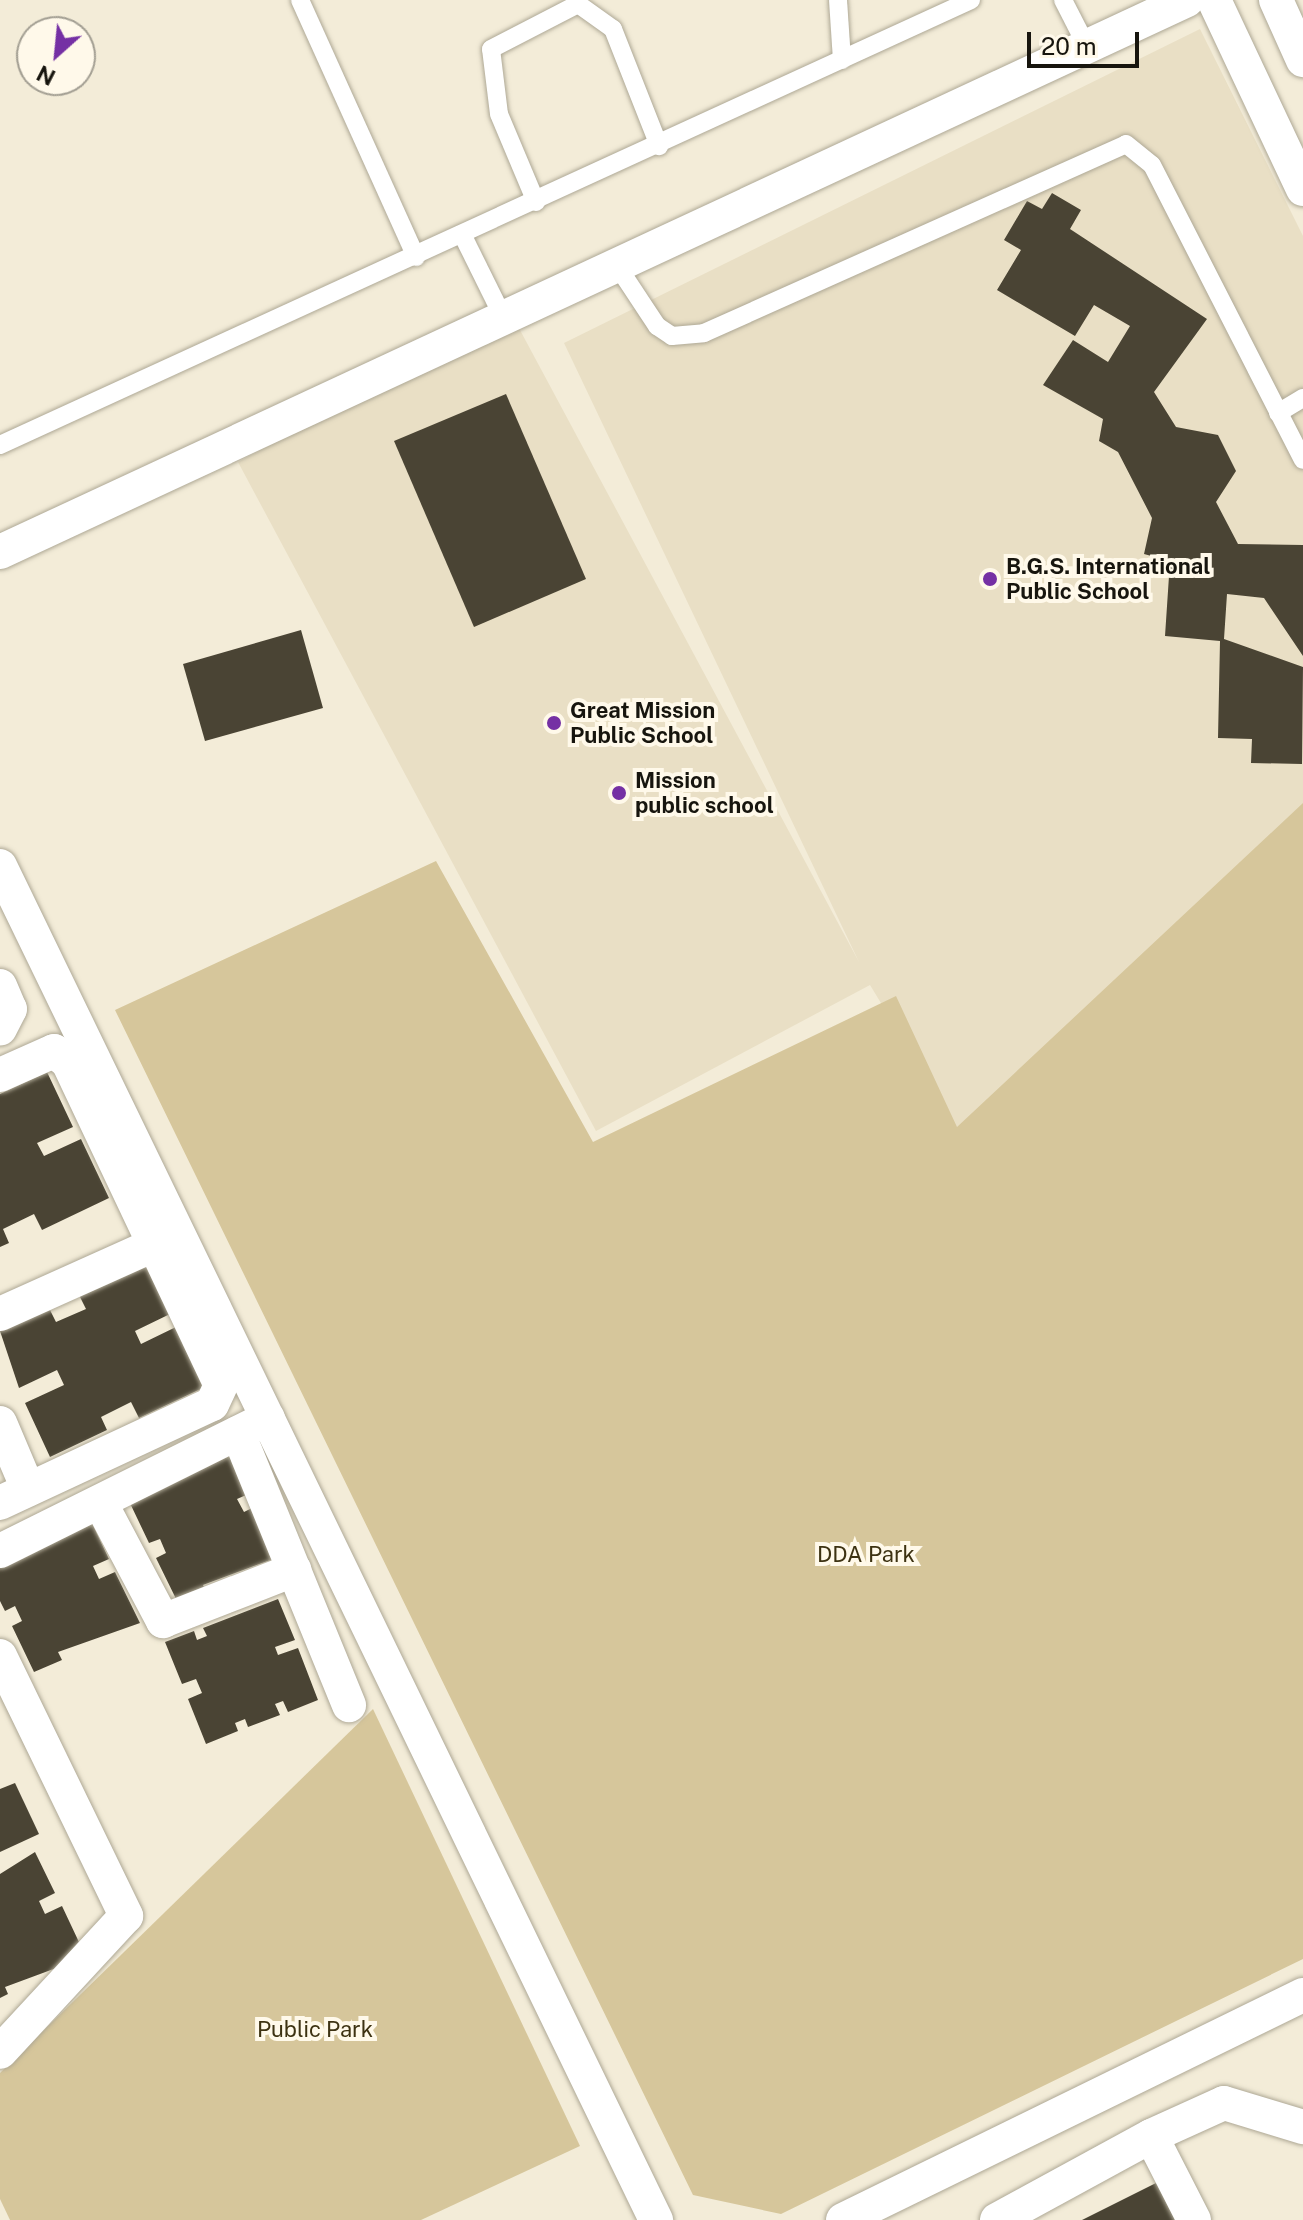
<!DOCTYPE html>
<html>
<head>
<meta charset="utf-8">
<style>
	body { margin:0 }
	#map { position:relative; width:1303px; height:2220px; overflow:hidden; background:#f3ecd8; font-family:"Public Sans",sans-serif }
	div>[style] { position:absolute }
	.built>* { inset:0; background:#e9dfc5 }
	.green>* { inset:0; background:#d6c69b }
	.building>* { inset:0; background:#4a4434 }
	.roads { filter:drop-shadow(0 0 2px #aea895) drop-shadow(0 0 2px #aea895) }
	.lane>* { height:18px; margin:-9px; padding:0 9px; transform-origin:9px; border-radius:9px; background:#fff }
	.street>* { height:34px; margin:-17px; padding:0 17px; transform-origin:17px; border-radius:17px; background:#fff }
	.dots>* { width:22px; height:22px; translate:-50% -50%; box-sizing:border-box; border:4px solid #fff9ea; border-radius:50% }
	span { translate:-50% -50%; white-space:nowrap; text-align:center; line-height:1.15; -webkit-text-stroke:8px #fff9ea; paint-order:stroke }
	.poi-label { font-size:22px; color:#17150e; font-weight:700 }
	.left { translate:0 -50%; text-align:left }
	.park-label { font-size:22px; color:#3d3212 }
	.north { position:absolute; left:16px; top:16px; width:80px; height:80px; box-sizing:border-box; background:#fff9ea; border:2px solid #a29e92; border-radius:50%; rotate:207deg; font-size:22px; font-weight:700; line-height:32px; text-align:center; color:#17150e }
	.north::after { content:''; display:block; margin:auto; width:28px; height:36px; background:#7530a4; clip-path:polygon(50% 0,100% 100%,50% 72%,0 100%) }
	.scale { position:absolute; left:1027px; top:32px; width:112px; height:36px; box-sizing:border-box; border:4px solid #17150e; border-top:0; padding-left:10px; font-size:24px; line-height:28px; white-space:nowrap; color:#17150e; -webkit-text-stroke:6px #fff9ea; paint-order:stroke }
</style>
</head>
<body>
<div id="map">
	<div class="built">
		<div style="clip-path:polygon(1200px 29px,1303px 236px,1303px 816px,957px 1128px,870px 985px,596px 1131px,238px 462px,513px 317px,859px 962px,564px 343px)"></div>
	</div>
	<div class="green">
		<div style="clip-path:polygon(1303px 803px,1303px 1959px,781px 2214px,693px 2195px,115px 1010px,436px 861px,593px 1142px,896px 996px,957px 1127px)"></div>
		<div style="clip-path:polygon(373px 1709px,580px 2146px,421px 2220px,10px 2220px,0 2199px,0 2073px)"></div>
	</div>
	<div class="building">
		<div style="clip-path:polygon(1052px 193px,1081px 210px,1070px 229px,1207px 319px,1154px 392px,1176px 427px,1218px 435px,1236px 471px,1216px 502px,1238px 544px,1303px 545px,1303px 656px,1264px 598px,1227px 594px,1224px 639px,1303px 667px,1302px 764px,1251px 763px,1252px 739px,1218px 738px,1220px 641px,1165px 636px,1170px 561px,1144px 554px,1152px 518px,1118px 452px,1099px 441px,1103px 419px,1043px 385px,1073px 340px,1108px 362px,1130px 326px,1094px 305px,1075px 336px,997px 290px,1021px 250px,1004px 240px,1027px 201px,1042px 209px)"></div>
		<div style="clip-path:polygon(506px 394px,586px 579px,474px 627px,394px 441px)"></div>
		<div style="clip-path:polygon(301px 630px,323px 708px,205px 741px,183px 664px)"></div>
		<div style="clip-path:polygon(47px 1072px,73px 1127px,37px 1143px,44px 1156px,81px 1139px,109px 1198px,42px 1230px,34px 1214px,3px 1229px,9px 1243px,0 1247px,0 1094px)"></div>
		<div style="clip-path:polygon(144px 1260px,170px 1314px,135px 1331px,141px 1344px,178px 1326px,207px 1386px,139px 1418px,131px 1402px,101px 1417px,107px 1430px,50px 1457px,25px 1403px,64px 1385px,57px 1370px,19px 1388px,0 1331px,49px 1308px,56px 1322px,86px 1309px,77px 1291px)"></div>
		<div style="clip-path:polygon(234px 1450px,253px 1492px,237px 1499px,244px 1512px,260px 1504px,284px 1555px,203px 1585px,206px 1592px,179px 1605px,156px 1558px,166px 1553px,160px 1539px,149px 1543px,128px 1499px)"></div>
		<div style="clip-path:polygon(89px 1517px,109px 1559px,93px 1566px,99px 1579px,115px 1572px,140px 1623px,58px 1652px,62px 1660px,34px 1672px,12px 1626px,22px 1621px,15px 1606px,5px 1611px,0 1601px,0 1559px)"></div>
		<div style="clip-path:polygon(278px 1599px,295px 1640px,275px 1647px,278px 1655px,298px 1648px,318px 1700px,288px 1712px,283px 1701px,275px 1704px,280px 1715px,248px 1727px,245px 1719px,235px 1723px,238px 1731px,206px 1744px,188px 1699px,202px 1693px,196px 1679px,182px 1684px,165px 1642px,194px 1631px,197px 1640px,207px 1636px,203px 1628px)"></div>
		<div style="clip-path:polygon(15px 1783px,39px 1834px,0 1852px,0 1789px)"></div>
		<div style="clip-path:polygon(35px 1852px,55px 1893px,39px 1901px,45px 1914px,62px 1906px,86px 1957px,5px 1987px,8px 1994px,0 1998px,0 1874px)"></div>
		<div style="clip-path:polygon(1160px 2181px,1179px 2220px,1082px 2220px)"></div>
	</div>
	<div class="roads">
		<div class="lane">
			<div style="left:300px;top:0;width:282px;rotate:65.7deg"></div>
			<div style="left:838px;top:0;width:60px;rotate:86.2deg"></div>
			<div style="left:1063px;top:0;width:53px;rotate:62.9deg"></div>
			<div style="left:536px;top:202px;width:95px;rotate:-112.8deg"></div>
			<div style="left:499px;top:114px;width:65px;rotate:-97deg"></div>
			<div style="left:491px;top:49px;width:98px;rotate:-27.3deg"></div>
			<div style="left:578px;top:4px;width:43px;rotate:35.5deg"></div>
			<div style="left:613px;top:29px;width:126px;rotate:68.5deg"></div>
			<div style="left:463px;top:236px;width:93px;rotate:63.7deg"></div>
			<div style="left:618px;top:267px;width:71px;rotate:56.5deg"></div>
			<div style="left:657px;top:326px;width:18px;rotate:34deg"></div>
			<div style="left:672px;top:336px;width:32px;rotate:-5deg"></div>
			<div style="left:704px;top:333px;width:462px;rotate:-24.1deg"></div>
			<div style="left:1126px;top:144px;width:33px;rotate:39deg"></div>
			<div style="left:1152px;top:165px;width:331px;rotate:62.9deg"></div>
			<div style="left:1278px;top:413px;width:29px;rotate:-31deg"></div>
			<div style="left:0;top:445px;width:1068px;rotate:-24.62deg"></div>
		</div>
		<div class="street">
			<div style="left:1214px;top:0;width:209px;rotate:64.8deg"></div>
			<div style="left:1276px;top:0;width:66px;rotate:65.8deg"></div>
			<div style="left:0;top:552px;width:1309px;rotate:-24.94deg"></div>
			<div style="left:0;top:866px;width:1505px;rotate:64.15deg"></div>
			<div style="left:0;top:986px;width:25px;rotate:67deg"></div>
			<div style="left:10px;top:1009px;width:22px;rotate:117deg"></div>
			<div style="left:0;top:1075px;width:59px;rotate:-24deg"></div>
			<div style="left:54px;top:1051px;width:18px;rotate:38deg"></div>
			<div style="left:68px;top:1062px;width:357px;rotate:64.7deg"></div>
			<div style="left:221px;top:1385px;width:21px;rotate:115deg"></div>
			<div style="left:212px;top:1404px;width:234px;rotate:155deg"></div>
			<div style="left:0;top:1314px;width:188px;rotate:-24.2deg"></div>
			<div style="left:0;top:1423px;width:72px;rotate:67deg"></div>
			<div style="left:238px;top:1433px;width:294px;rotate:67.8deg"></div>
			<div style="left:100px;top:1502px;width:135px;rotate:62.1deg"></div>
			<div style="left:163px;top:1621px;width:141px;rotate:-21.3deg"></div>
			<div style="left:0;top:1551px;width:299px;rotate:-26.4deg"></div>
			<div style="left:0;top:1656px;width:289px;rotate:64.1deg"></div>
			<div style="left:126px;top:1916px;width:185px;rotate:132.8deg"></div>
			<div style="left:843px;top:2220px;width:512px;rotate:-26.06deg"></div>
			<div style="left:997px;top:2220px;width:175px;rotate:-28.6deg"></div>
			<div style="left:1194px;top:2220px;width:94px;rotate:-117.1deg"></div>
			<div style="left:1151px;top:2136px;width:80px;rotate:-24.3deg"></div>
			<div style="left:1224px;top:2103px;width:83px;rotate:16.9deg"></div>
		</div>
	</div>
	<div class="dots">
		<div style="left:990px;top:579px;background:#7530a4"></div>
		<div style="left:554px;top:723px;background:#7530a4"></div>
		<div style="left:619px;top:793px;background:#7530a4"></div>
	</div>
	<div class="poi-label">
		<span class="left" style="left:1006px;top:579px">B.G.S. International<br>Public School</span>
		<span class="left" style="left:570px;top:723px">Great Mission<br>Public School</span>
		<span class="left" style="left:635px;top:793px">Mission<br>public school</span>
	</div>
	<div class="park-label">
		<span style="left:866px;top:1555px">DDA Park</span>
		<span style="left:315px;top:2030px">Public Park</span>
	</div>
	<div class="north">N</div>
	<div class="scale">20 m</div>
</div>
</body>
</html>
